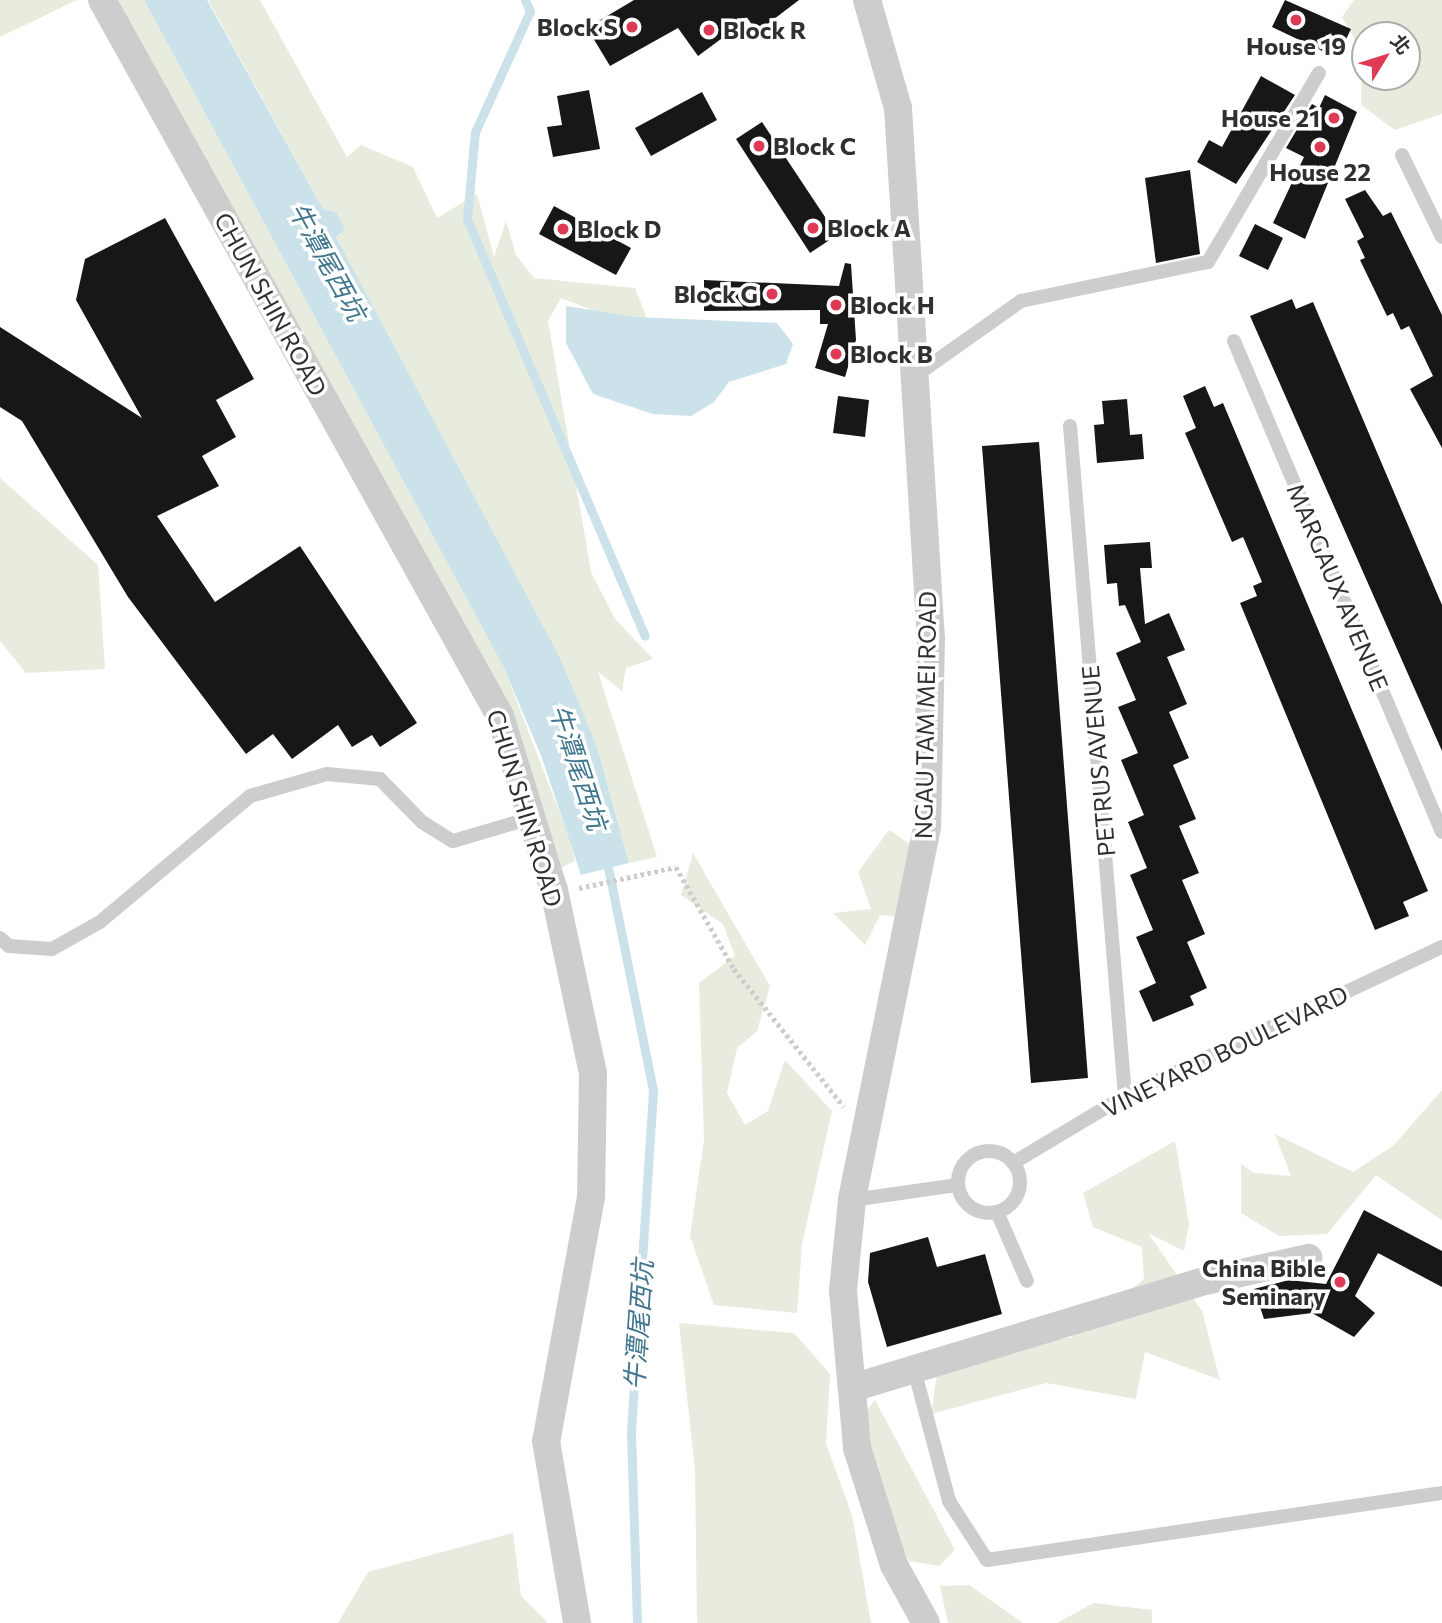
<!DOCTYPE html>
<html>
<head>
<meta charset="utf-8">
<style>
	body { margin:0 }
	#map { position:relative; width:1442px; height:1623px; overflow:hidden; background:#fff; font-family:Commissioner,"Noto Sans TC",sans-serif }
	div>[style] { position:absolute }
	.green>* { inset:0; background:#e7ecde }
	.water>* { inset:0; background:#cce2eb }
	.stream>* { height:9px; margin:-4.5px; padding:0 4.5px; transform-origin:4.5px; border-radius:4.5px; background:#cce2eb }
	.building>* { inset:0; background:#171717 }
	.path>* { height:4.5px; margin-top:-2.25px; transform-origin:0; background:repeating-linear-gradient(90deg,#cdcdcd 0 3.5px,transparent 0 7px) }
	.service>* { height:14px; margin:-7px; padding:0 7px; transform-origin:7px; border-radius:7px; background:#cdcdcd }
	.service>.ring { margin:-7px; padding:0; box-sizing:content-box; background:none; border:14px solid #cdcdcd; border-radius:50% }
	.minor>* { height:28px; margin:-14px; padding:0 14px; transform-origin:14px; border-radius:14px; background:#cdcdcd }
	.dots>* { width:19px; height:19px; translate:-50% -50%; box-sizing:border-box; border:4px solid #fff; border-radius:50% }
	span { translate:-50% -50%; white-space:nowrap; text-align:center; line-height:1.15; -webkit-text-stroke:7px #fff; paint-order:stroke }
	.poi-label { font-size:24px; color:#303030; font-weight:700 }
	.right { translate:-100% -50%; text-align:right }
	.left { translate:0 -50%; text-align:left }
	.street-label { font-size:24px; color:#303030 }
	.water-label { font-size:26px; color:#40778f; font-style:italic }
	.north { position:absolute; left:1351px; top:21px; width:70px; height:70px; box-sizing:border-box; background:#fff; border:2px solid #acacac; border-radius:50%; rotate:52deg; font-size:19px; font-weight:700; line-height:28px; text-align:center; color:#303030 }
	.north::after { content:''; display:block; margin:auto; width:24px; height:32px; background:#df3a54; clip-path:polygon(50% 0,100% 100%,50% 72%,0 100%) }
</style>
</head>
<body>
<div id="map">
	<div class="green">
		<div style="clip-path:polygon(0 0,77px 0,0 37px)"></div>
		<div style="clip-path:polygon(118px 0,144px 0,504px 668px,569px 837px,575px 861px,556px 870px,537px 807px)"></div>
		<div style="clip-path:polygon(208px 0,260px 0,347px 157px,361px 145px,413px 167px,437px 218px,477px 194px,494px 257px,506px 221px,516px 255px,534px 278px,635px 288px,653px 334px,561px 298px,548px 321px,591px 572px,615px 619px,653px 659px,626px 668px,622px 691px,598px 672px,657px 857px,629px 863px,598px 750px,336px 237px,342px 233px,336px 212px,323px 209px)"></div>
		<div style="clip-path:polygon(evenodd,1354px 0,1442px 0,1442px 114px,1395px 130px,1361px 105px,1362px 52px,1342px 17px,1354px 0,1365px 35px,1407px 35px,1407px 77px,1365px 77px,1365px 35px)"></div>
		<div style="clip-path:polygon(0 478px,98px 565px,105px 669px,26px 673px,0 641px)"></div>
		<div style="clip-path:polygon(889px 830px,911px 845px,901px 917px,880px 915px,865px 945px,833px 913px,871px 909px,858px 872px)"></div>
		<div style="clip-path:polygon(693px 853px,770px 986px,757px 1031px,737px 1048px,727px 1093px,745px 1125px,768px 1111px,785px 1060px,832px 1111px,802px 1244px,797px 1313px,714px 1305px,690px 1236px,704px 1140px,699px 983px,735px 956px,723px 924px,681px 895px)"></div>
		<div style="clip-path:polygon(1442px 1090px,1442px 1220px,1376px 1175px,1327px 1234px,1279px 1236px,1241px 1213px,1241px 1164px,1254px 1173px,1291px 1176px,1275px 1134px,1353px 1172px,1394px 1145px)"></div>
		<div style="clip-path:polygon(1175px 1141px,1189px 1224px,1184px 1251px,1148px 1233px,1202px 1311px,1220px 1380px,1145px 1352px,1136px 1399px,1046px 1383px,931px 1414px,941px 1348px,1070px 1338px,1144px 1279px,1142px 1247px,1093px 1227px,1083px 1193px)"></div>
		<div style="clip-path:polygon(679px 1323px,794px 1333px,830px 1374px,826px 1444px,852px 1515px,871px 1623px,697px 1623px,695px 1470px)"></div>
		<div style="clip-path:polygon(875px 1400px,955px 1550px,939px 1566px,909px 1561px,852px 1479px,862px 1416px)"></div>
		<div style="clip-path:polygon(513px 1533px,521px 1596px,548px 1623px,338px 1623px,368px 1572px)"></div>
		<div style="clip-path:polygon(969px 1585px,1023px 1623px,948px 1623px,940px 1586px)"></div>
		<div style="clip-path:polygon(1094px 1603px,1152px 1610px,1152px 1623px,1057px 1623px)"></div>
	</div>
	<div class="water">
		<div style="clip-path:polygon(144px 0,207px 0,323px 209px,336px 212px,345px 230px,336px 237px,561px 660px,598px 750px,629px 863px,581px 875px,542px 758px,504px 668px)"></div>
		<div style="clip-path:polygon(566px 306px,635px 317px,777px 323px,793px 344px,786px 364px,729px 382px,714px 402px,691px 416px,653px 414px,593px 394px,566px 343px)"></div>
	</div>
	<div class="stream">
		<div style="left:525px;top:0;width:12px;rotate:66deg"></div>
		<div style="left:530px;top:11px;width:133px;rotate:114.4deg"></div>
		<div style="left:475px;top:132px;width:87px;rotate:95.3deg"></div>
		<div style="left:467px;top:219px;width:453px;rotate:66.9deg"></div>
		<div style="left:606px;top:857px;width:239px;rotate:78.6deg"></div>
		<div style="left:653px;top:1091px;width:342px;rotate:93.7deg"></div>
		<div style="left:631px;top:1432px;width:191px;rotate:88.2deg"></div>
	</div>
	<div class="building">
		<div style="clip-path:polygon(634px 0,799px 0,757px 32px,748px 19px,698px 56px,678px 28px,610px 66px,587px 28px)"></div>
		<div style="clip-path:polygon(1285px 0,1351px 29px,1337px 58px,1272px 27px)"></div>
		<div style="clip-path:polygon(1261px 76px,1295px 95px,1236px 184px,1197px 162px,1209px 140px,1222px 147px)"></div>
		<div style="clip-path:polygon(589px 90px,600px 149px,553px 157px,547px 127px,562px 125px,557px 96px)"></div>
		<div style="clip-path:polygon(702px 92px,717px 120px,651px 156px,635px 128px)"></div>
		<div style="clip-path:polygon(1325px 95px,1357px 112px,1305px 239px,1273px 223px,1304px 157px,1286px 148px,1312px 104px,1319px 108px)"></div>
		<div style="clip-path:polygon(762px 122px,837px 235px,810px 253px,736px 139px)"></div>
		<div style="clip-path:polygon(1190px 170px,1200px 254px,1156px 263px,1145px 178px)"></div>
		<div style="clip-path:polygon(1365px 190px,1383px 216px,1391px 212px,1442px 315px,1442px 448px,1410px 389px,1433px 376px,1409px 326px,1401px 330px,1393px 313px,1387px 316px,1360px 260px,1365px 258px,1357px 241px,1364px 237px,1345px 199px)"></div>
		<div style="clip-path:polygon(554px 206px,631px 248px,616px 275px,539px 234px)"></div>
		<div style="clip-path:polygon(165px 218px,254px 379px,216px 400px,236px 437px,202px 456px,219px 486px,157px 516px,215px 602px,300px 546px,417px 723px,380px 747px,372px 735px,352px 747px,338px 725px,292px 759px,273px 734px,246px 754px,128px 597px,22px 421px,0 407px,0 327px,142px 418px,76px 300px,85px 259px)"></div>
		<div style="clip-path:polygon(1255px 224px,1283px 238px,1268px 270px,1239px 256px)"></div>
		<div style="clip-path:polygon(845px 263px,851px 264px,856px 340px,845px 377px,815px 368px,828px 324px,820px 324px,820px 310px,704px 311px,704px 280px,839px 286px)"></div>
		<div style="clip-path:polygon(1292px 299px,1296px 309px,1313px 302px,1442px 605px,1442px 751px,1250px 316px)"></div>
		<div style="clip-path:polygon(1205px 386px,1214px 407px,1223px 403px,1428px 891px,1403px 902px,1409px 916px,1375px 930px,1240px 603px,1257px 596px,1253px 586px,1262px 582px,1243px 537px,1232px 542px,1185px 433px,1196px 428px,1183px 396px)"></div>
		<div style="clip-path:polygon(838px 396px,869px 400px,865px 437px,833px 433px)"></div>
		<div style="clip-path:polygon(1127px 399px,1130px 435px,1142px 434px,1144px 459px,1097px 463px,1094px 425px,1104px 424px,1102px 401px)"></div>
		<div style="clip-path:polygon(1039px 442px,1088px 1078px,1031px 1083px,982px 446px)"></div>
		<div style="clip-path:polygon(1150px 542px,1152px 568px,1140px 568px,1145px 624px,1169px 613px,1185px 650px,1167px 657px,1187px 704px,1169px 712px,1189px 758px,1173px 765px,1196px 819px,1179px 826px,1199px 873px,1182px 880px,1205px 934px,1187px 942px,1207px 988px,1190px 996px,1194px 1005px,1153px 1022px,1139px 991px,1156px 983px,1136px 937px,1153px 930px,1130px 875px,1147px 868px,1128px 822px,1144px 815px,1121px 760px,1138px 753px,1118px 707px,1136px 700px,1116px 653px,1141px 642px,1125px 605px,1119px 606px,1117px 583px,1107px 584px,1104px 545px)"></div>
		<div style="clip-path:polygon(1364px 1210px,1442px 1251px,1442px 1287px,1378px 1253px,1355px 1296px,1375px 1313px,1354px 1337px,1312px 1313px,1264px 1319px,1254px 1289px,1289px 1280px,1326px 1284px)"></div>
		<div style="clip-path:polygon(928px 1237px,937px 1267px,985px 1254px,1002px 1314px,887px 1347px,868px 1282px,870px 1253px)"></div>
	</div>
	<div class="path">
		<div style="left:579px;top:888px;width:99px;rotate:-12.2deg"></div>
		<div style="left:676px;top:867px;width:117px;rotate:60.4deg"></div>
		<div style="left:734px;top:969px;width:176px;rotate:51.4deg"></div>
	</div>
	<div class="service">
		<div style="left:1402px;top:155px;width:91px;rotate:64deg"></div>
		<div style="left:1234px;top:341px;width:533px;rotate:67.04deg"></div>
		<div style="left:915px;top:376px;width:130px;rotate:-35.3deg"></div>
		<div style="left:1021px;top:301px;width:191px;rotate:-11.8deg"></div>
		<div style="left:1208px;top:262px;width:219px;rotate:-59.6deg"></div>
		<div style="left:1070px;top:426px;width:672px;rotate:85.31deg"></div>
		<div style="left:0;top:938px;width:12px;rotate:42deg"></div>
		<div style="left:9px;top:946px;width:43px;rotate:4deg"></div>
		<div style="left:52px;top:949px;width:55px;rotate:-29.4deg"></div>
		<div style="left:100px;top:922px;width:196px;rotate:-40deg"></div>
		<div style="left:250px;top:796px;width:80px;rotate:-15.9deg"></div>
		<div style="left:327px;top:774px;width:53px;rotate:5.4deg"></div>
		<div style="left:380px;top:779px;width:60px;rotate:45.7deg"></div>
		<div style="left:422px;top:822px;width:36px;rotate:32deg"></div>
		<div style="left:453px;top:841px;width:81px;rotate:-16.4deg"></div>
		<div class="ring" style="left:958px;top:1151px;width:48px;height:48px"></div>
		<div style="left:1013px;top:1163px;width:131px;rotate:-30.9deg"></div>
		<div style="left:1125px;top:1096px;width:350px;rotate:-25.2deg"></div>
		<div style="left:852px;top:1200px;width:107px;rotate:-8.1deg"></div>
		<div style="left:997px;top:1212px;width:75px;rotate:66.5deg"></div>
		<div style="left:914px;top:1369px;width:137px;rotate:75.1deg"></div>
		<div style="left:949px;top:1501px;width:70px;rotate:57.2deg"></div>
		<div style="left:987px;top:1560px;width:460px;rotate:-8.4deg"></div>
	</div>
	<div class="minor">
		<div style="left:102px;top:0;width:819px;rotate:60.93deg"></div>
		<div style="left:500px;top:716px;width:182px;rotate:72.8deg"></div>
		<div style="left:554px;top:890px;width:187px;rotate:78deg"></div>
		<div style="left:593px;top:1073px;width:124px;rotate:90.9deg"></div>
		<div style="left:591px;top:1197px;width:248px;rotate:100.4deg"></div>
		<div style="left:546px;top:1441px;width:185px;rotate:80.3deg"></div>
		<div style="left:867px;top:0;width:112px;rotate:74deg"></div>
		<div style="left:898px;top:108px;width:533px;rotate:86.45deg"></div>
		<div style="left:931px;top:640px;width:187px;rotate:91.2deg"></div>
		<div style="left:927px;top:827px;width:380px;rotate:101.4deg"></div>
		<div style="left:852px;top:1200px;width:90px;rotate:95.7deg"></div>
		<div style="left:843px;top:1290px;width:159px;rotate:84.9deg"></div>
		<div style="left:857px;top:1448px;width:123px;rotate:72.5deg"></div>
		<div style="left:894px;top:1565px;width:66px;rotate:61.1deg"></div>
		<div style="left:852px;top:1388px;width:369px;rotate:-16.9deg"></div>
		<div style="left:1205px;top:1281px;width:106px;rotate:-12.6deg"></div>
	</div>
	<div class="dots">
		<div style="left:1296px;top:20px;background:#df3a54"></div>
		<div style="left:632px;top:27px;background:#df3a54"></div>
		<div style="left:709px;top:30px;background:#df3a54"></div>
		<div style="left:1334px;top:118px;background:#df3a54"></div>
		<div style="left:759px;top:146px;background:#df3a54"></div>
		<div style="left:1320px;top:147px;background:#df3a54"></div>
		<div style="left:813px;top:228px;background:#df3a54"></div>
		<div style="left:563px;top:229px;background:#df3a54"></div>
		<div style="left:772px;top:294px;background:#df3a54"></div>
		<div style="left:836px;top:305px;background:#df3a54"></div>
		<div style="left:836px;top:354px;background:#df3a54"></div>
		<div style="left:1340px;top:1282px;background:#df3a54"></div>
	</div>
	<div class="poi-label">
		<span class="right" style="left:618px;top:27px">Block S</span>
		<span class="left" style="left:723px;top:30px">Block R</span>
		<span style="left:1296px;top:46px">House 19</span>
		<span class="right" style="left:1320px;top:118px">House 21</span>
		<span class="left" style="left:773px;top:146px">Block C</span>
		<span style="left:1320px;top:172px">House 22</span>
		<span class="left" style="left:827px;top:228px">Block A</span>
		<span class="left" style="left:577px;top:229px">Block D</span>
		<span class="right" style="left:758px;top:294px">Block G</span>
		<span class="left" style="left:850px;top:305px">Block H</span>
		<span class="left" style="left:850px;top:354px">Block B</span>
		<span class="right" style="left:1326px;top:1282px">China Bible<br>Seminary</span>
	</div>
	<div class="street-label">
		<span style="left:271px;top:304px;rotate:61deg">CHUN SHIN ROAD</span>
		<span style="left:1338px;top:587px;rotate:67deg">MARGAUX AVENUE</span>
		<span style="left:925px;top:715px;rotate:-89deg">NGAU TAM MEI ROAD</span>
		<span style="left:1098px;top:761px;rotate:-95deg">PETRUS AVENUE</span>
		<span style="left:525px;top:808px;rotate:73deg">CHUN SHIN ROAD</span>
		<span style="left:1225px;top:1051px;rotate:-26deg">VINEYARD BOULEVARD</span>
	</div>
	<div class="water-label">
		<span style="left:328px;top:261px;rotate:61deg">牛潭尾西坑</span>
		<span style="left:579px;top:767px;rotate:72deg">牛潭尾西坑</span>
		<span style="left:638px;top:1325px;rotate:-86deg">牛潭尾西坑</span>
	</div>
	<div class="north">北</div>
</div>
</body>
</html>
